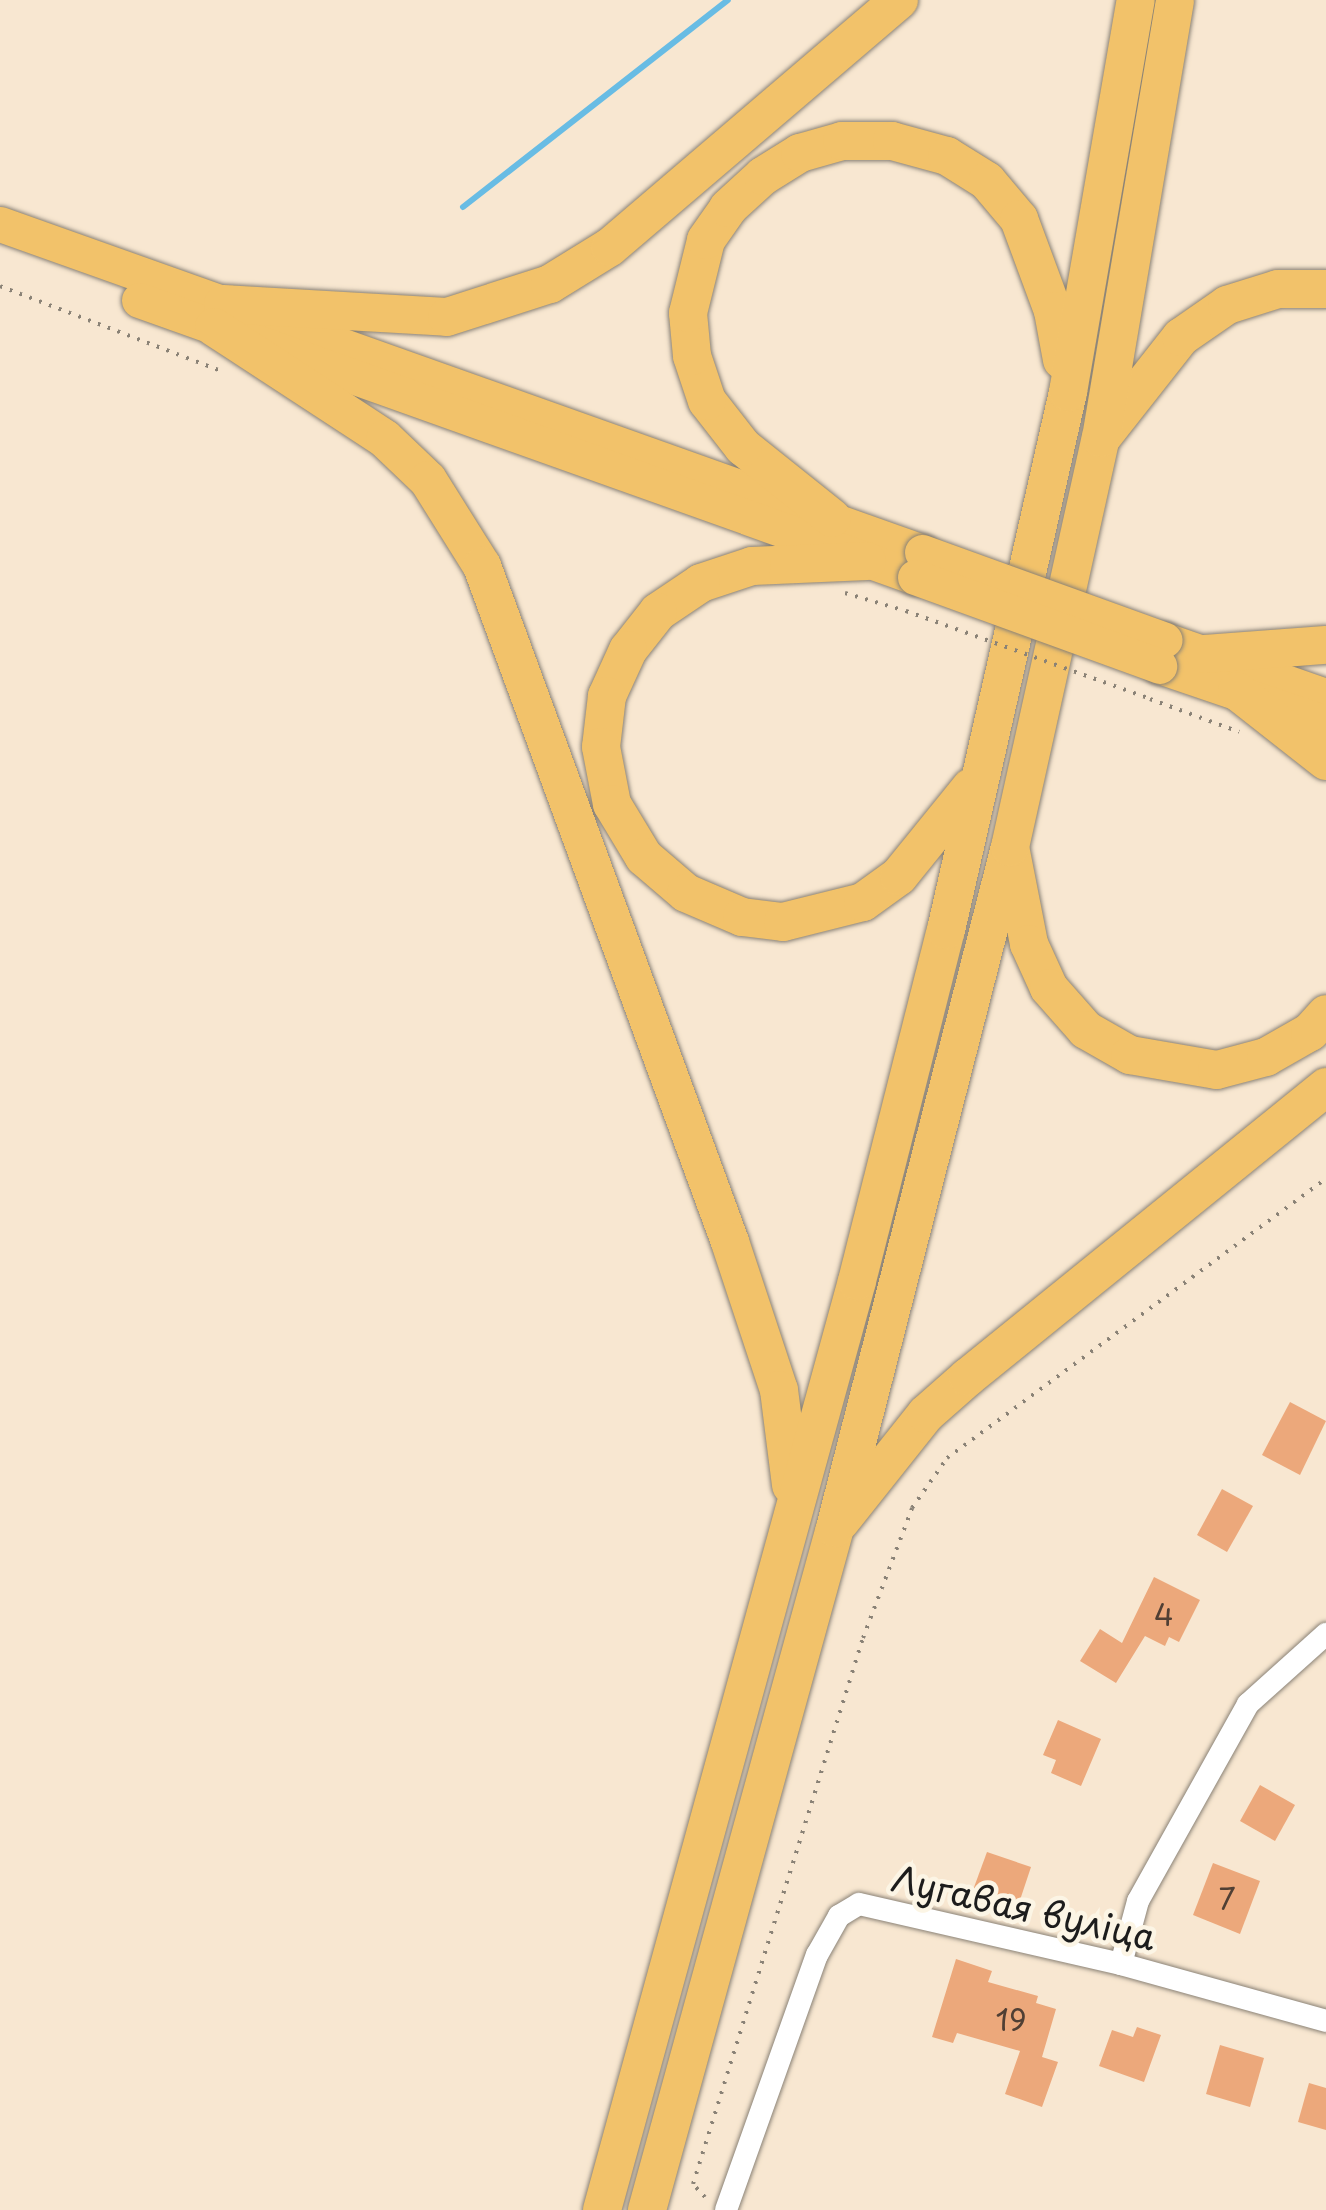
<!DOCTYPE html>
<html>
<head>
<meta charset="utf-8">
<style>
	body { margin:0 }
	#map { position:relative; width:1326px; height:2210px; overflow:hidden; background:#f8e7d1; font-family:"Playpen Sans",sans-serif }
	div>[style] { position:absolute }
	.stream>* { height:6px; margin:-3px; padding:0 3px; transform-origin:3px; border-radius:3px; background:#68bce4 }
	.building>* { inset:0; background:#eca87b }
	.path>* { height:4px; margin-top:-2px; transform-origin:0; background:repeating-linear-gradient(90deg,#8a8276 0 2.5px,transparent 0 10.5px) }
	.roads { filter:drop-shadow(0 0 2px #8a8276) drop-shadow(0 0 2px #8a8276) }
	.minor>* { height:22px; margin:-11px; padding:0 11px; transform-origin:11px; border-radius:11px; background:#fff }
	.primary>* { height:35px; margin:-17.5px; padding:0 17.5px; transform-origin:17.5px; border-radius:17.5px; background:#f2c26a }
	.trunk>* { height:38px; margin:-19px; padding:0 19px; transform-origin:19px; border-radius:19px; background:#f2c26a }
	.path-bridge>* { height:4px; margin-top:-2px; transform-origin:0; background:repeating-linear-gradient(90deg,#8a8276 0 2.5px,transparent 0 10.5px) }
	.bridges { filter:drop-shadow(0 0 2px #8a8276) drop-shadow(0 0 2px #8a8276) }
	.primary-bridge>* { height:35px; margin:-17.5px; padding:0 17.5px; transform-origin:17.5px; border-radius:17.5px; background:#f2c26a }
	span { translate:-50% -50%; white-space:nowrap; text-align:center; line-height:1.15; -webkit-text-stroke:9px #fcf5e5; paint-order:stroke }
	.number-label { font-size:30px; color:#503f34 }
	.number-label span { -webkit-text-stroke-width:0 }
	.street-label { font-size:35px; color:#1c1c1c }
</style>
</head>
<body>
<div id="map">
	<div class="stream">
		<div style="left:463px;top:207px;width:336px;rotate:-38deg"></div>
	</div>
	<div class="building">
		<div style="clip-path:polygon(1290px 1402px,1326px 1421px,1300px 1475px,1262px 1455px)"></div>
		<div style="clip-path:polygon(1222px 1489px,1253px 1506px,1227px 1552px,1197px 1535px)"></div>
		<div style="clip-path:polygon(1154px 1577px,1200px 1600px,1179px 1642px,1169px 1637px,1165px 1646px,1145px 1636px,1116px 1683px,1080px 1661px,1100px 1629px,1122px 1643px)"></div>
		<div style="clip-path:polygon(1058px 1720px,1101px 1739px,1081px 1786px,1051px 1773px,1056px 1760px,1043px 1755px)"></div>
		<div style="clip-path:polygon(1260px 1785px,1295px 1805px,1275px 1841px,1240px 1821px)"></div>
		<div style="clip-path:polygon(987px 1852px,1031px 1867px,1018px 1906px,973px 1890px)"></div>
		<div style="clip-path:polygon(1213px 1863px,1260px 1881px,1240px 1934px,1193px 1915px)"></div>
		<div style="clip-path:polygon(956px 1959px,992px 1971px,988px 1982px,1038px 1996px,1036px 2003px,1056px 2009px,1042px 2057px,1058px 2062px,1042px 2107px,1005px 2094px,1020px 2051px,957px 2033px,953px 2043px,932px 2037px)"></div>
		<div style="clip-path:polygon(1137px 2027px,1161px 2035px,1144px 2082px,1099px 2066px,1112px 2030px,1133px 2037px)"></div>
		<div style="clip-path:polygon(1220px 2045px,1264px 2058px,1250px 2107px,1206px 2094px)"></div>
		<div style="clip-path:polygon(1309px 2083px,1326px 2088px,1326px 2130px,1298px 2122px)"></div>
	</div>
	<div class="path">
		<div style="left:0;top:286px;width:240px;rotate:21deg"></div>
		<div style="left:845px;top:593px;width:64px;rotate:16.4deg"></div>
		<div style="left:1150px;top:699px;width:95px;rotate:20.3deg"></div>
		<div style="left:705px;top:2197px;width:18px;rotate:-133deg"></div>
		<div style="left:693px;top:2184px;width:572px;rotate:-72.71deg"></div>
		<div style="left:863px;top:1638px;width:139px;rotate:-69.3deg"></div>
		<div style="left:912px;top:1508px;width:61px;rotate:-55deg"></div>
		<div style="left:947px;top:1458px;width:471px;rotate:-36.4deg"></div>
	</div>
	<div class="roads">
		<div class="minor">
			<div style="left:1121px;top:1964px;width:65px;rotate:-74.9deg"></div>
			<div style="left:1138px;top:1901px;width:226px;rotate:-60.8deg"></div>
			<div style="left:1248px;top:1704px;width:105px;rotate:-41.9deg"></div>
			<div style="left:726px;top:2210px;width:271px;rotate:-70.4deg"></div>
			<div style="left:817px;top:1955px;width:45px;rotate:-60.6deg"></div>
			<div style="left:839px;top:1916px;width:23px;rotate:-31deg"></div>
			<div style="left:859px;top:1904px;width:269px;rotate:12.9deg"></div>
			<div style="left:1121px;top:1964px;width:213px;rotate:15.5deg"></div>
		</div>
		<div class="primary">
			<div style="left:0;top:224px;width:979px;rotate:19.58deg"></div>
			<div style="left:139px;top:300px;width:824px;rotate:19.64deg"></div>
			<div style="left:1165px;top:640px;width:170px;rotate:19.2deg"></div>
			<div style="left:1159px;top:666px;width:176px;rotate:18.8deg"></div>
		</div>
		<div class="trunk">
			<div style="left:223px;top:304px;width:224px;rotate:3.3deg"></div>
			<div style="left:447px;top:317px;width:108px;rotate:-17.8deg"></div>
			<div style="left:550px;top:284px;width:70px;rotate:-31.7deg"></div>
			<div style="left:610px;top:247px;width:380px;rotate:-40.5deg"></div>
			<div style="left:214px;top:327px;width:204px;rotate:33.2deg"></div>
			<div style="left:385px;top:439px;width:59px;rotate:43.6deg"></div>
			<div style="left:428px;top:480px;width:102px;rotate:57.9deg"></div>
			<div style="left:482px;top:566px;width:720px;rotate:69.85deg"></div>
			<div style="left:730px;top:1242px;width:156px;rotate:71.7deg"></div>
			<div style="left:779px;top:1390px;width:96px;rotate:82.8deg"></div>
			<div style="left:1103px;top:436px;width:126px;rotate:-51.8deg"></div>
			<div style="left:1181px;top:337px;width:56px;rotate:-34.8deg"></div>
			<div style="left:1227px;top:305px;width:53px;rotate:-17.4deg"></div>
			<div style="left:1278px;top:289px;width:48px"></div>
			<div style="left:832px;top:518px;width:114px;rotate:-141.4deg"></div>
			<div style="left:743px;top:447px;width:58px;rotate:-128deg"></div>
			<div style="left:707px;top:401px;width:47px;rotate:-108.4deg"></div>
			<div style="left:692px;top:356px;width:43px;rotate:-95.3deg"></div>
			<div style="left:688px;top:313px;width:75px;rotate:-76.1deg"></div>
			<div style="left:706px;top:240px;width:39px;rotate:-55deg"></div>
			<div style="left:728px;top:208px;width:47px;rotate:-42.4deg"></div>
			<div style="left:763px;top:176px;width:44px;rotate:-31.9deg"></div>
			<div style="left:800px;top:153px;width:44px;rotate:-15.9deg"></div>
			<div style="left:842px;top:141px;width:50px"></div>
			<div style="left:892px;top:141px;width:57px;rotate:15.3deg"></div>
			<div style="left:947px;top:156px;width:47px;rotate:32deg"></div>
			<div style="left:987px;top:181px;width:50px;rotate:49.9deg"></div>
			<div style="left:1019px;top:219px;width:98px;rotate:69.7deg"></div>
			<div style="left:1053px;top:311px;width:50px;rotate:79.6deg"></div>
			<div style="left:867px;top:561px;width:115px;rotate:177.5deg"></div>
			<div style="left:752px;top:566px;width:54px;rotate:161.6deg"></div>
			<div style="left:701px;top:583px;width:52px;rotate:146deg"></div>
			<div style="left:658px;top:612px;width:48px;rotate:128.3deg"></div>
			<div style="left:628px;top:650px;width:51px;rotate:114.5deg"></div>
			<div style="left:607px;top:696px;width:51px;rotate:96.7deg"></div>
			<div style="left:601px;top:747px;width:58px;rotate:79.1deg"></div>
			<div style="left:612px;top:804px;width:62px;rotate:58.9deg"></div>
			<div style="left:644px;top:857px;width:55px;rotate:40.6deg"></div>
			<div style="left:686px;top:893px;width:61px;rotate:23.2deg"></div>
			<div style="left:742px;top:917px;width:41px;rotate:7deg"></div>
			<div style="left:783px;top:922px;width:82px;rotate:-14deg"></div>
			<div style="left:863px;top:902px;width:44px;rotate:-35.8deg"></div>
			<div style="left:899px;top:876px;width:114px;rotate:-51deg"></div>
			<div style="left:1205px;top:654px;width:121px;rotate:-4.3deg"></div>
			<div style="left:1237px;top:691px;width:113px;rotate:38.2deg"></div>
			<div style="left:1011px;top:852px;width:94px;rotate:78.9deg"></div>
			<div style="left:1029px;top:944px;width:48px;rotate:65.6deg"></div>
			<div style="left:1049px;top:988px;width:56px;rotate:48.6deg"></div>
			<div style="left:1086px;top:1030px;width:51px;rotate:29.6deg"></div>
			<div style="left:1130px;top:1055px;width:88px;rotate:9.8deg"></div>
			<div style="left:1217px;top:1070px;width:51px;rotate:-14.9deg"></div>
			<div style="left:1266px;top:1057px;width:51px;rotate:-29.6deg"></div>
			<div style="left:1310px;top:1032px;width:24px;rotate:-48deg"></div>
			<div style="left:840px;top:1522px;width:138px;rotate:-51.5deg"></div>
			<div style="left:926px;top:1414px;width:56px;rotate:-41.4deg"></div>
			<div style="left:968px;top:1377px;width:461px;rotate:-39deg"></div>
			<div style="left:602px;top:2210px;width:963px;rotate:-74.65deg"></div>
			<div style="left:857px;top:1281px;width:362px;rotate:-75.8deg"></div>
			<div style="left:946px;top:930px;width:552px;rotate:-77.22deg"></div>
			<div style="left:1068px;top:392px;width:398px;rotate:-80.2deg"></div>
			<div style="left:647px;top:2210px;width:707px;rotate:-74.59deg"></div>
			<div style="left:835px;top:1528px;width:703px;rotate:-75.59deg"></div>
			<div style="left:1010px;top:847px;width:419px;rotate:-77.5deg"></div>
			<div style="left:1101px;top:438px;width:444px;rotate:-80.4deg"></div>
		</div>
	</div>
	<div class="path-bridge">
		<div style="left:906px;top:611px;width:259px;rotate:19.8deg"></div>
	</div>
	<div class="bridges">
		<div class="primary-bridge">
			<div style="left:922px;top:552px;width:258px;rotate:19.9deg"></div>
			<div style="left:915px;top:577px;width:260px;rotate:20deg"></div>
		</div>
	</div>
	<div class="number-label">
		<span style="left:1164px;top:1614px">4</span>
		<span style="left:1227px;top:1898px">7</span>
		<span style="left:1011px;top:2019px">19</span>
	</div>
	<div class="street-label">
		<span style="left:1024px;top:1907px;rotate:13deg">Лугавая вуліца</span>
	</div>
</div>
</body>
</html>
